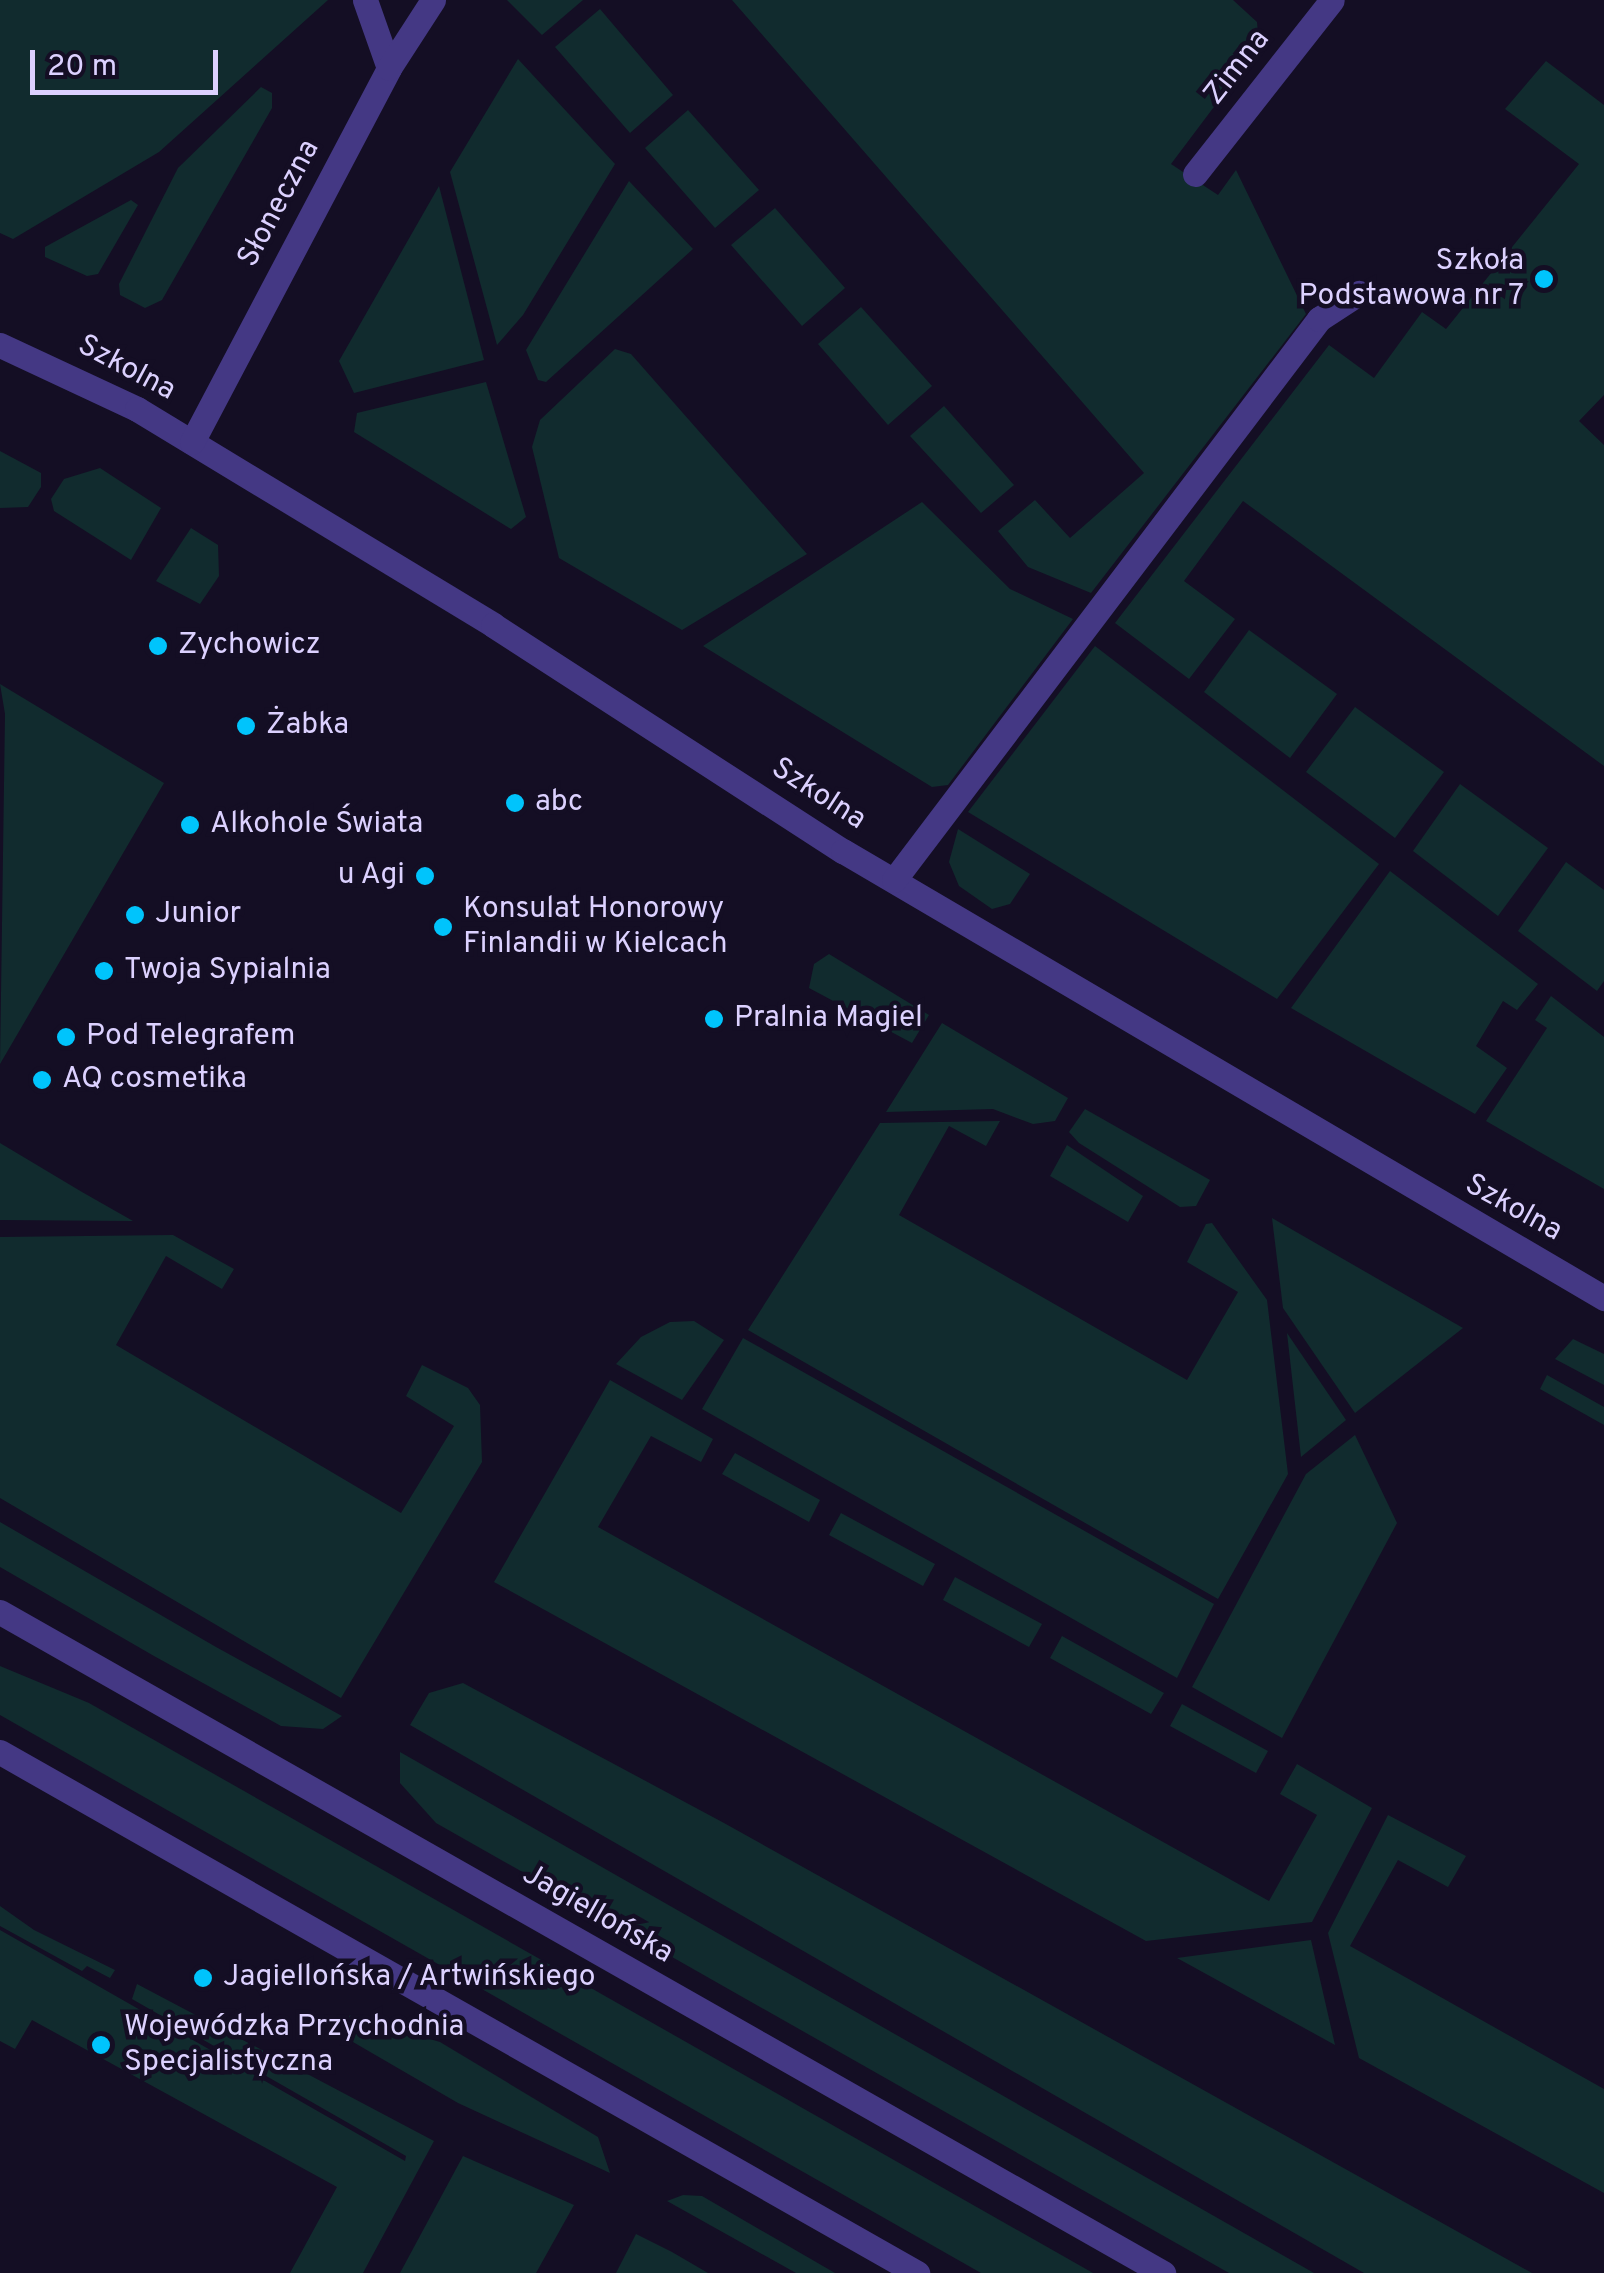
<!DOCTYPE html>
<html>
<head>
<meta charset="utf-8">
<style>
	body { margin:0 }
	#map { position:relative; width:1604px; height:2273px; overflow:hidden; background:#140e24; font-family:Overpass,sans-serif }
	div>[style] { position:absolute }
	.green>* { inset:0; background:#112b2e }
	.minor>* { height:25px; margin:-12.5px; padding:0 12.5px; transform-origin:12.5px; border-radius:12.5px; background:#443884 }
	.tertiary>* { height:25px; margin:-12.5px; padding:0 12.5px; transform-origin:12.5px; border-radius:12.5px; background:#443884 }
	.dots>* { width:28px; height:28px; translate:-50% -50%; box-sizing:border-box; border:5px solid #140e24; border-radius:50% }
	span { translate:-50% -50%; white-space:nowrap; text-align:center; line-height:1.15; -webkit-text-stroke:9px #140e24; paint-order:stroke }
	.street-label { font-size:30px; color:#dcd1ff }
	.poi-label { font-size:30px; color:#dcd1ff }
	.right { translate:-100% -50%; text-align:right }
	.left { translate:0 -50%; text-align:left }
	.scale { position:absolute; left:30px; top:50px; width:188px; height:45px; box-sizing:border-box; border:5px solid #dcd1ff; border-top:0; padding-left:12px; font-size:30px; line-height:35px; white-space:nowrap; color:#dcd1ff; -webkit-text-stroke:8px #140e24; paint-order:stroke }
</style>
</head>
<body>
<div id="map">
	<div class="green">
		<div style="clip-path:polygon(0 0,328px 0,159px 152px,13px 239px,0 233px)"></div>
		<div style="clip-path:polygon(507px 0,583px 0,542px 35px)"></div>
		<div style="clip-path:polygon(732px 0,1233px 0,1257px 22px,1259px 47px,1171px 164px,1218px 195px,1236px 170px,1306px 314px,1091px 593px,1028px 567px,998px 531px,1035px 500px,1070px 538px,1144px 473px)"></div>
		<div style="clip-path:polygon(600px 9px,673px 95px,630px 133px,555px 47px)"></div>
		<div style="clip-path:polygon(518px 59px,615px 164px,523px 315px,497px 345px,450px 172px)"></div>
		<div style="clip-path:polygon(1546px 61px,1604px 105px,1604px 395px,1579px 421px,1604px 445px,1604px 766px,1243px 501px,1184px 581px,1235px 619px,1189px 679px,1115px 623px,1329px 345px,1374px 378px,1422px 312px,1446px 329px,1579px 164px,1505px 109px)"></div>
		<div style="clip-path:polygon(261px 87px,272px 93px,272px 108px,162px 300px,145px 308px,120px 295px,119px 284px,178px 168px)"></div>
		<div style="clip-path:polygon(688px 110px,759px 190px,715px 228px,645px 148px)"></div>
		<div style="clip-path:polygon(629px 181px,693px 249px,546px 382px,538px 380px,526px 350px)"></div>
		<div style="clip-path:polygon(439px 186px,484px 360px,354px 393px,339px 361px)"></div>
		<div style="clip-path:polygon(131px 200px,138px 205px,98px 274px,87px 276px,45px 257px,45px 247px)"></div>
		<div style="clip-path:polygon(775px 208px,845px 288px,802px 326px,731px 245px)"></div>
		<div style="clip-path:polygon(861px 307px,932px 386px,888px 425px,818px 344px)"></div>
		<div style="clip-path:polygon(615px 349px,631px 354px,807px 554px,682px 630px,559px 558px,532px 447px,540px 420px)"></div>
		<div style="clip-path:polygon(486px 382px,526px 517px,511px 529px,354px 432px,357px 413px)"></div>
		<div style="clip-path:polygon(944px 406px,1014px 485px,981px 513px,910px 436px)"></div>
		<div style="clip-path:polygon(0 451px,41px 473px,41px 487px,28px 507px,0 508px)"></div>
		<div style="clip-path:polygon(100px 468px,161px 508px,131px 560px,54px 511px,51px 499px,64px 479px)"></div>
		<div style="clip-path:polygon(922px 502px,1010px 589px,1073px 619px,948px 785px,932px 787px,703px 646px)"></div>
		<div style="clip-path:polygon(191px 528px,218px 545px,219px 576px,200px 604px,156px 581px)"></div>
		<div style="clip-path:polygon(1249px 630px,1337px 694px,1290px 758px,1204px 692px)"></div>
		<div style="clip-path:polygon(1095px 646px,1379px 864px,1277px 999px,968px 812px)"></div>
		<div style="clip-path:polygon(0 684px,164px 783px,0 1064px,5px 714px)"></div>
		<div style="clip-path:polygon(1355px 707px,1444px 772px,1395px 838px,1306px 772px)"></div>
		<div style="clip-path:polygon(1460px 784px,1548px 848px,1498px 916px,1413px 851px)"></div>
		<div style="clip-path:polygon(958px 829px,1030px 874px,1010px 904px,992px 909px,959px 886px,949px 862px)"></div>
		<div style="clip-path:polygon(1566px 862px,1604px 890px,1604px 981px,1597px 991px,1518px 931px)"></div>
		<div style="clip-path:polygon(1390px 871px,1538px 984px,1517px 1010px,1503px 1001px,1476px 1046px,1507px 1068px,1475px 1114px,1291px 1008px)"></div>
		<div style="clip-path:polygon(829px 954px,929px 1015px,912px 1043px,809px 988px,814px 964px)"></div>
		<div style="clip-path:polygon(1551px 996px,1604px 1037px,1604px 1189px,1486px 1121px,1547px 1028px,1535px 1020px)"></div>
		<div style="clip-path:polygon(942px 1023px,1068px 1098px,1055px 1121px,1033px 1124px,993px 1109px,886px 1112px)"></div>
		<div style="clip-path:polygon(1085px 1109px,1210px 1180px,1196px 1206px,1180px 1207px,1079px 1143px,1069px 1132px)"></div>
		<div style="clip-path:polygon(1000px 1121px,986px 1146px,949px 1126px,899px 1215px,1187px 1380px,1238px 1292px,1187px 1262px,1206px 1224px,1212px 1223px,1267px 1300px,1288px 1474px,1218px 1599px,748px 1330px,880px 1123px)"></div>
		<div style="clip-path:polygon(0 1143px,82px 1192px,133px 1221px,0 1220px)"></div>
		<div style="clip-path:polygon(1067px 1145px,1143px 1196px,1128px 1222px,1050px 1176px)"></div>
		<div style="clip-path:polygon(1272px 1218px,1463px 1328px,1355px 1413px,1283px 1308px)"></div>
		<div style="clip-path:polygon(173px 1235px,234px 1269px,222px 1289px,166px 1256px,116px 1345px,401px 1513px,454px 1426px,406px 1396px,422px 1365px,468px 1388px,480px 1405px,482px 1462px,341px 1698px,0 1498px,0 1237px)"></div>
		<div style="clip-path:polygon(694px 1321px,724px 1340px,682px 1400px,616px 1364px,641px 1337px,670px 1322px)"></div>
		<div style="clip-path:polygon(1287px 1333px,1346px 1420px,1301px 1457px)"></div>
		<div style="clip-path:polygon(743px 1338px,1214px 1604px,1177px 1678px,702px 1409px)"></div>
		<div style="clip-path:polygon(1573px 1339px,1604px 1354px,1604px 1385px,1555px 1359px)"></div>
		<div style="clip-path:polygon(1547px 1375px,1604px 1407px,1604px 1425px,1540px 1389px)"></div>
		<div style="clip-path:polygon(610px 1380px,713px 1439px,701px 1462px,651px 1436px,598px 1527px,1269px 1901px,1317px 1815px,1280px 1794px,1297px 1764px,1372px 1808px,1312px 1922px,1146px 1941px,494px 1582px)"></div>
		<div style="clip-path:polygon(1355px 1435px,1397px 1523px,1282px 1738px,1192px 1687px,1306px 1474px)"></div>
		<div style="clip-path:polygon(735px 1453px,820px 1500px,809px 1522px,722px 1474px)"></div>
		<div style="clip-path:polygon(841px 1513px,935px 1564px,923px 1586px,829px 1535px)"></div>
		<div style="clip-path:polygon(0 1522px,216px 1647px,342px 1716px,323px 1729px,281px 1726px,154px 1656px,0 1567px)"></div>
		<div style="clip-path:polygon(955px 1577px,1042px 1624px,1029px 1647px,943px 1600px)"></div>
		<div style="clip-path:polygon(1062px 1636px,1164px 1693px,1151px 1714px,1050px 1658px)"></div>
		<div style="clip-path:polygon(0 1666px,89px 1703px,1093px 2273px,981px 2273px,0 1715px)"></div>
		<div style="clip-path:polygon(463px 1683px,724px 1823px,1532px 2273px,1364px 2273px,410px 1725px,429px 1693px)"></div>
		<div style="clip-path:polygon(1182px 1704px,1268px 1751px,1256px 1773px,1170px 1726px)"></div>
		<div style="clip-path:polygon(400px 1752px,1314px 2273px,1229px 2273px,436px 1823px,400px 1783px)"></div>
		<div style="clip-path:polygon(1388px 1815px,1466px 1856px,1448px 1887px,1398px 1860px,1350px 1946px,1604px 2089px,1604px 2193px,1359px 2058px,1328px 1933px)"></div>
		<div style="clip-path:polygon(0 1906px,34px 1930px,115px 1970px,110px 1978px,87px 1966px,82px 1971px,0 1926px)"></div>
		<div style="clip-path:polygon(0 1930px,405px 2161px,406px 2156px,132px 1999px,137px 1984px,434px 2141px,363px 2273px,290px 2273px,337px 2187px,32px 2020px,15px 2049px,0 2041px)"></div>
		<div style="clip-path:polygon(1311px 1940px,1335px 2045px,1177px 1958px)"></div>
		<div style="clip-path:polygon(350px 2015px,440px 2042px,598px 2137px,610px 2173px,458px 2103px,353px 2042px,339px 2033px)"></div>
		<div style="clip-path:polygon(463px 2156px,574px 2205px,536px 2273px,400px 2273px)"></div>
		<div style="clip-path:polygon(683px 2195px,702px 2196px,835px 2273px,796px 2273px,667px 2201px)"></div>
		<div style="clip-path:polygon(636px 2234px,672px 2252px,708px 2273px,616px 2273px)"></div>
	</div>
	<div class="minor">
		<div style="left:365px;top:0;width:72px;rotate:70.6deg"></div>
		<div style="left:1195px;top:174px;width:221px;rotate:-51.8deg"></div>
		<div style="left:0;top:345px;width:151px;rotate:25deg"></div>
		<div style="left:137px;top:409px;width:416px;rotate:31.2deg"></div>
		<div style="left:493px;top:625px;width:417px;rotate:32.9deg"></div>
		<div style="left:843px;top:851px;width:883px;rotate:30.43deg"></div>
		<div style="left:192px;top:442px;width:423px;rotate:-62.2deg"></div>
		<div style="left:389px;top:68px;width:81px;rotate:-57.1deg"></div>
		<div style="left:894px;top:880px;width:704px;rotate:-52.85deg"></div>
		<div style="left:1319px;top:319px;width:48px;rotate:-33deg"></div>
	</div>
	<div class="tertiary">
		<div style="left:0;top:1612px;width:1338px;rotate:29.61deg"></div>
		<div style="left:0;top:1752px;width:1055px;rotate:29.6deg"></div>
	</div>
	<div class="dots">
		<div style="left:1544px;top:279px;background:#00c4fc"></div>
		<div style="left:158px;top:646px;background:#00c4fc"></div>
		<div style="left:246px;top:726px;background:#00c4fc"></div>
		<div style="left:515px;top:803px;background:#00c4fc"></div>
		<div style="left:190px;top:825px;background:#00c4fc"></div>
		<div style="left:425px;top:876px;background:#00c4fc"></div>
		<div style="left:135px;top:915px;background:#00c4fc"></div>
		<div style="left:443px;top:927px;background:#00c4fc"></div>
		<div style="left:104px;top:971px;background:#00c4fc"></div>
		<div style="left:714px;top:1019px;background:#00c4fc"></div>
		<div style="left:66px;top:1037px;background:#00c4fc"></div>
		<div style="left:42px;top:1080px;background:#00c4fc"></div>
		<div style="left:203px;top:1978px;background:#00c4fc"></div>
		<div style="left:101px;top:2045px;background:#00c4fc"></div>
	</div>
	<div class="street-label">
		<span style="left:1238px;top:68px;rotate:-52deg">Zimna</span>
		<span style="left:280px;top:204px;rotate:-62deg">Słoneczna</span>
		<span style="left:126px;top:369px;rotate:28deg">Szkolna</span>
		<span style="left:818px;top:795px;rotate:33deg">Szkolna</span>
		<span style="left:1513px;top:1209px;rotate:29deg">Szkolna</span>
		<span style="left:597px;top:1915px;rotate:30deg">Jagiellońska</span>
	</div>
	<div class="poi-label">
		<span class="right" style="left:1524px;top:279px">Szkoła<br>Podstawowa nr 7</span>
		<span class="left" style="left:178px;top:646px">Zychowicz</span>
		<span class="left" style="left:266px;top:726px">Żabka</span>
		<span class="left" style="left:535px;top:803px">abc</span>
		<span class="left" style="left:210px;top:825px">Alkohole Świata</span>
		<span class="right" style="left:405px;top:876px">u Agi</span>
		<span class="left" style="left:463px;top:927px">Konsulat Honorowy<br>Finlandii w Kielcach</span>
		<span class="left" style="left:155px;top:915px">Junior</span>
		<span class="left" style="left:124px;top:971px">Twoja Sypialnia</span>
		<span class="left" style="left:734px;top:1019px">Pralnia Magiel</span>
		<span class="left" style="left:86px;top:1037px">Pod Telegrafem</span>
		<span class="left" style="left:62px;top:1080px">AQ cosmetika</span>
		<span class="left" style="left:223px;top:1978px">Jagiellońska / Artwińskiego</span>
		<span class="left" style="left:124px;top:2045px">Wojewódzka Przychodnia<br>Specjalistyczna</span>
	</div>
	<div class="scale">20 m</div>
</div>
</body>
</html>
